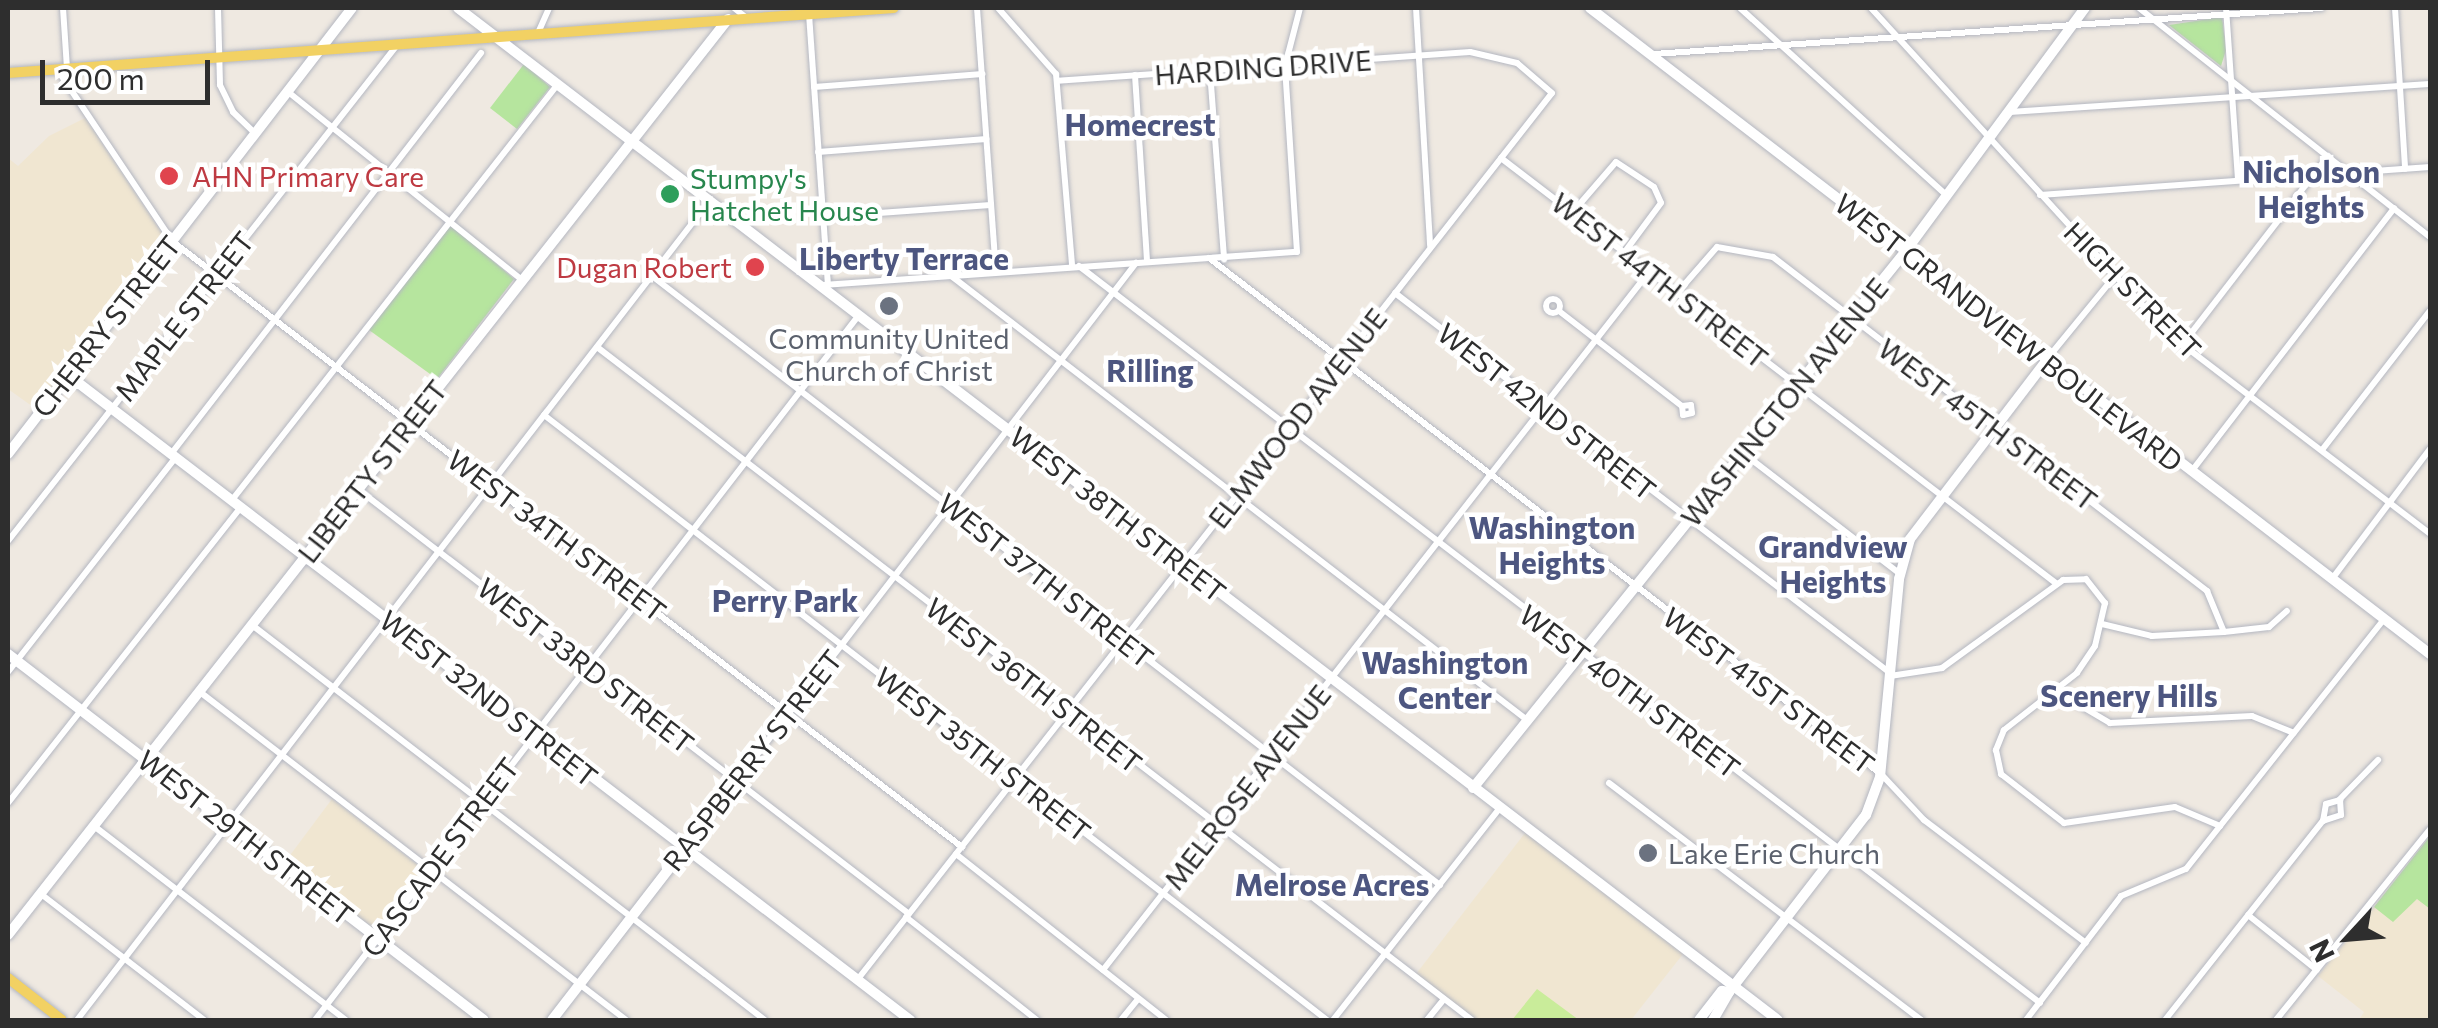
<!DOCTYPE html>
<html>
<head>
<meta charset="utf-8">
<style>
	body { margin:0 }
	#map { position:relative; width:2438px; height:1028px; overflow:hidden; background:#efe9e1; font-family:Commissioner,sans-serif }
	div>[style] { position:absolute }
	.education>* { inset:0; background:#f0e6d1 }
	.green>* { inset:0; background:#b6e59e }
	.pitch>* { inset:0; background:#c9ec9a }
	.roads { filter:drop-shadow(0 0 2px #b4b7c1) drop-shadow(0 0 2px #b4b7c1) }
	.street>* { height:6px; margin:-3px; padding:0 3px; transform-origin:3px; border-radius:3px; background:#fff }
	.street>.ring { margin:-3px; padding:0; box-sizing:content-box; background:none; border:6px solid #fff; border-radius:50% }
	.secondary>* { height:10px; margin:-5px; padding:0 5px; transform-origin:5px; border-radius:5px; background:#fff }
	.primary>* { height:10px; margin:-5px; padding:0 5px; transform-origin:5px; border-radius:5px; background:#f2d163 }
	.dots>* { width:28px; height:28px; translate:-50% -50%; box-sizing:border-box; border:5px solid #fff; border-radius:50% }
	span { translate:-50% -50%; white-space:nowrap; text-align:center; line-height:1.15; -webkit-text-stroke:9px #fff; paint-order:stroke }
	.street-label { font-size:28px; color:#2e2e2e }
	.health-label { font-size:28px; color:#be3a42 }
	.left { translate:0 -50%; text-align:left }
	.right { translate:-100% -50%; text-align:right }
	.leisure-label { font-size:28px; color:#27864d }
	.worship-label { font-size:28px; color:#5b616d }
	.neighbourhood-label { font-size:30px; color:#4d5680; font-weight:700 }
	.frame { position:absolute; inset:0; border:10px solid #2e2e2e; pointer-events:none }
	.north { position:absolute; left:2298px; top:888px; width:100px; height:100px; -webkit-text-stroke:8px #fff; paint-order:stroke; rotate:244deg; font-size:28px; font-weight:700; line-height:40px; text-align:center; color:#2e2e2e }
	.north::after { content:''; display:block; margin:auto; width:35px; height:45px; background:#2e2e2e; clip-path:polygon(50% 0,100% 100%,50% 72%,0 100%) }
	.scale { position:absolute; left:40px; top:60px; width:170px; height:45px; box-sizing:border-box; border:5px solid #2e2e2e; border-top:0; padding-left:12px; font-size:30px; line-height:35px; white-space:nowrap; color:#2e2e2e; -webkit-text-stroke:8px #fff; paint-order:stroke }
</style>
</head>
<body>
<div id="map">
	<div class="education">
		<div style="clip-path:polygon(85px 118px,167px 241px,36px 409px,8px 389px,8px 158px,18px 166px,49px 136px)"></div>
		<div style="clip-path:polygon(332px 799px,423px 869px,378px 931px,285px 862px)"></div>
		<div style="clip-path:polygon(1525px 833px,1683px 954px,1631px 1020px,1477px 1020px,1416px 974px)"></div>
		<div style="clip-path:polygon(2396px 880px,2430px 909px,2430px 1020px,2359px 1020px,2364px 1012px,2318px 976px)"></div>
	</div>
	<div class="green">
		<div style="clip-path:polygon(2222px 17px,2226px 50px,2221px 66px,2169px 25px)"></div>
		<div style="clip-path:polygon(524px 64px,550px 87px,517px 129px,490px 108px)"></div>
		<div style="clip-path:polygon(451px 225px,514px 279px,437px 379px,369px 330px)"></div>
		<div style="clip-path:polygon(2430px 836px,2430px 909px,2417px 899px,2393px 922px,2374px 907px)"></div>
	</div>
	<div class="pitch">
		<div style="clip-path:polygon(1537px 989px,1579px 1020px,1512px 1020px)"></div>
	</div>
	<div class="roads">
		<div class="street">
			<div style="left:63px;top:8px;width:60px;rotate:86.2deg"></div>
			<div style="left:218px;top:8px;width:77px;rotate:88.5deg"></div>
			<div style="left:220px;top:85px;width:30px;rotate:64deg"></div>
			<div style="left:233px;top:112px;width:30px;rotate:44deg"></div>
			<div style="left:734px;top:8px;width:16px;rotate:38deg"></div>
			<div style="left:977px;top:8px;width:264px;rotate:85.9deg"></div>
			<div style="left:998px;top:8px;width:88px;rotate:48.7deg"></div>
			<div style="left:1056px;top:74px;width:193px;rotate:85.2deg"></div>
			<div style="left:1416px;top:8px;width:238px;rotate:86.6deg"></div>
			<div style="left:1740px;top:8px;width:278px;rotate:42.2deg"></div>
			<div style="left:1871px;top:8px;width:443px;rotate:47.6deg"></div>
			<div style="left:2170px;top:335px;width:327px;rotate:37.4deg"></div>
			<div style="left:2139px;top:8px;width:370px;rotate:38.2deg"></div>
			<div style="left:2226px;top:8px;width:172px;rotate:86deg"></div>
			<div style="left:2395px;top:8px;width:161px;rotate:86.4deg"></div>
			<div style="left:809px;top:14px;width:272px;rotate:86deg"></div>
			<div style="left:538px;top:33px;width:27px;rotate:-66deg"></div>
			<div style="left:1654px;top:54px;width:669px;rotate:-3.95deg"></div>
			<div style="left:57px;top:69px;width:207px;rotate:56.2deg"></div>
			<div style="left:172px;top:241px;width:996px;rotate:37.49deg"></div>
			<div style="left:1210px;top:71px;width:189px;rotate:85.7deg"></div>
			<div style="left:1135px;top:75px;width:187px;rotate:86.3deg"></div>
			<div style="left:814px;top:87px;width:169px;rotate:-4.4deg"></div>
			<div style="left:287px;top:91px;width:302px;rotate:38.8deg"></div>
			<div style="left:2009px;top:112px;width:422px;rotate:-3.8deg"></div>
			<div style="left:818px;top:152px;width:169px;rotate:-4.4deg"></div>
			<div style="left:1501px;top:158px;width:700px;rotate:37.46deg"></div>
			<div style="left:2040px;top:195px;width:391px;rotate:-4.1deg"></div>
			<div style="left:1572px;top:213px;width:67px;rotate:-49.2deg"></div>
			<div style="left:1616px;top:162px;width:45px;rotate:33.3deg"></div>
			<div style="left:1654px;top:187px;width:17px;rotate:66deg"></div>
			<div style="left:1661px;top:203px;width:62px;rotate:126.5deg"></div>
			<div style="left:823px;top:217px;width:168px;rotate:-4.1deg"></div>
			<div style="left:1209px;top:258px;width:847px;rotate:37.52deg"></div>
			<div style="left:1881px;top:774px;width:63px;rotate:46.9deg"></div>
			<div style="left:1924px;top:820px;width:203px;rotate:37.2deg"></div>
			<div style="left:1079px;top:266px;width:1211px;rotate:37.48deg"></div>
			<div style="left:950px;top:275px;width:729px;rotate:37.64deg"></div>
			<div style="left:652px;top:276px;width:996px;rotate:37.7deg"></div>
			<div style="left:823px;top:285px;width:475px;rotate:-4deg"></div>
			<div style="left:1297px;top:252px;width:186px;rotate:-93.7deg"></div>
			<div style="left:1285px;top:66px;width:60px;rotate:-75.5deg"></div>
			<div style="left:1395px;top:293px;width:624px;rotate:37.51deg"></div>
			<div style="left:1677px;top:293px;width:61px;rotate:-49deg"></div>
			<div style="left:1717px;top:247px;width:57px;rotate:10.1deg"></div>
			<div style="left:1773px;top:257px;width:548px;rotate:37.58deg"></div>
			<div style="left:2207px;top:591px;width:44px;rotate:67.5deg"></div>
			<div class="ring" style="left:1546px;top:299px;width:8px;height:8px"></div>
			<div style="left:1559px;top:311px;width:155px;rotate:37.7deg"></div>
			<div style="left:1682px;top:406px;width:9px;rotate:-6deg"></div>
			<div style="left:1691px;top:405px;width:8px;rotate:83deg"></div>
			<div style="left:1692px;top:413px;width:9px;rotate:167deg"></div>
			<div style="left:1683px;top:415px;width:9px;rotate:-96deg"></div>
			<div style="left:2182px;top:345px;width:239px;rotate:-52.3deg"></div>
			<div style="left:597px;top:347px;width:1104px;rotate:37.57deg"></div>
			<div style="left:2047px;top:359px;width:107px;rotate:-50.7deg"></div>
			<div style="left:544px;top:415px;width:990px;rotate:37.69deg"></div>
			<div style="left:2322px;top:450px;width:176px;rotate:-52.2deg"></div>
			<div style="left:1743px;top:453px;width:197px;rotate:37.6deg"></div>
			<div style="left:171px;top:454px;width:507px;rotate:-52.29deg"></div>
			<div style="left:2191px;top:472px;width:333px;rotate:-52.4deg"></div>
			<div style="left:359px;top:490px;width:694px;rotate:37.63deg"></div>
			<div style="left:232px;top:500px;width:529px;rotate:-51.92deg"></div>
			<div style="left:8px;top:541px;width:630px;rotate:-51.89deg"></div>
			<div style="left:2332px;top:579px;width:163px;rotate:-53deg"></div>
			<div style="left:2102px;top:624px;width:51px;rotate:13.5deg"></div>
			<div style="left:2152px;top:636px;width:72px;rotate:-3.2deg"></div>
			<div style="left:2224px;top:632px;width:45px;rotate:-6.3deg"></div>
			<div style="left:2269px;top:627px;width:24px;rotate:-42deg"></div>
			<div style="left:252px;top:625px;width:647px;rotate:37.6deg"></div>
			<div style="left:8px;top:672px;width:273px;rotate:-52deg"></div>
			<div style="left:1890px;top:676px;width:53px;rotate:-8.7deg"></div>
			<div style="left:1942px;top:668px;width:150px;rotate:-36deg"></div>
			<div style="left:2063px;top:580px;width:23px;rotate:-2deg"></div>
			<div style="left:2086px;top:579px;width:31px;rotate:52deg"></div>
			<div style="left:2105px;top:603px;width:44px;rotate:103.1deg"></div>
			<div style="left:2095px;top:646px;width:32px;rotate:124deg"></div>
			<div style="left:2077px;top:673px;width:93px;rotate:142deg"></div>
			<div style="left:2004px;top:730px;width:22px;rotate:112deg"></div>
			<div style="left:1996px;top:750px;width:25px;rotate:78deg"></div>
			<div style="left:2001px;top:774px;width:80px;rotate:37.9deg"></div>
			<div style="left:2064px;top:823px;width:112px;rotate:-8.2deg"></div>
			<div style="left:2175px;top:807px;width:49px;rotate:22.9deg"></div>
			<div style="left:2054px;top:690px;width:65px;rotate:30.5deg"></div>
			<div style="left:2110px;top:723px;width:142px;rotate:-2.8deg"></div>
			<div style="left:2252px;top:716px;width:45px;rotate:22deg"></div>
			<div style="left:200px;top:692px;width:538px;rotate:37.59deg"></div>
			<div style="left:1609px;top:783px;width:392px;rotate:37.2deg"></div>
			<div style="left:2339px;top:800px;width:56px;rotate:-45.7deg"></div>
			<div style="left:8px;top:803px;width:375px;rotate:-51.8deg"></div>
			<div style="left:94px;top:826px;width:318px;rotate:37.6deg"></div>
			<div style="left:685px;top:848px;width:739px;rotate:-52.37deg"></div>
			<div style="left:956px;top:854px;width:268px;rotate:38.3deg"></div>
			<div style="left:41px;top:894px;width:206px;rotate:37.7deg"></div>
			<div style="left:2248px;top:915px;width:88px;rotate:38.6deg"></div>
			<div style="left:906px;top:917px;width:167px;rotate:38.2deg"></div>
			<div style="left:1103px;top:970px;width:886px;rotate:-51.97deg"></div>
			<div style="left:858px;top:979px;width:1125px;rotate:-51.93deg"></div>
			<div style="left:1552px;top:93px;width:46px;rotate:-139.4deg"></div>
			<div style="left:1517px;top:63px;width:48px;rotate:-166.8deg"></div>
			<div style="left:1470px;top:52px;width:413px;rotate:176deg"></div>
			<div style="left:77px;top:1020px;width:1036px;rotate:-52.33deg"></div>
			<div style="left:315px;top:1020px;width:890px;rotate:-52.35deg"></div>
			<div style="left:1121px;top:1020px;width:27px;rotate:-51deg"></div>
			<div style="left:1333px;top:1020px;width:268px;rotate:-51.8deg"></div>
			<div style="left:1427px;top:1020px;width:27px;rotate:-51deg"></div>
			<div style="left:2026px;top:1020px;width:156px;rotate:-52.5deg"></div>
			<div style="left:2121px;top:896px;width:70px;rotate:-22.6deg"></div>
			<div style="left:2186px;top:869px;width:319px;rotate:-51.6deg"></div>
			<div style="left:2165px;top:1020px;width:254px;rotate:-51.6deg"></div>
			<div style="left:2323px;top:821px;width:17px;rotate:-80deg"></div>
			<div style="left:2326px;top:804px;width:15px;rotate:-16deg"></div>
			<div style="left:2340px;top:800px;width:15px;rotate:86deg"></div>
			<div style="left:2341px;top:815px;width:19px;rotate:162deg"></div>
			<div style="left:2276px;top:1020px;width:245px;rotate:-51.1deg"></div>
		</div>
		<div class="secondary">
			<div style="left:458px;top:8px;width:1663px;rotate:37.48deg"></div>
			<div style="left:1590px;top:8px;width:1060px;rotate:37.56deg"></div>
			<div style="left:68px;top:375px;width:1061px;rotate:37.45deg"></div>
			<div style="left:8px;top:454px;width:563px;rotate:-52.36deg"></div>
			<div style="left:8px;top:654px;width:600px;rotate:37.56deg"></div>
			<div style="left:1473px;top:788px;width:688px;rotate:-51.13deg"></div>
			<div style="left:1905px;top:252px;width:303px;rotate:-53.6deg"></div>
			<div style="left:8px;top:935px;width:1165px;rotate:-51.83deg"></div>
			<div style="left:1729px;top:992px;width:224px;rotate:-52.3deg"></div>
			<div style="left:1866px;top:815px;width:40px;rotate:-69.8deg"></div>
			<div style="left:1880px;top:777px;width:199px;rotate:-84.5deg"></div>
			<div style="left:1899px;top:579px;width:41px;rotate:-74.6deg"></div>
			<div style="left:1910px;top:539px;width:225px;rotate:-52.6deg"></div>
			<div style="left:552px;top:1020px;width:216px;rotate:-52.3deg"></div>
			<div style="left:1699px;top:1020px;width:37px;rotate:-52deg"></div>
			<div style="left:1722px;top:991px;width:7px;rotate:8deg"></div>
			<div style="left:1713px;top:1020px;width:32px;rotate:-60deg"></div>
		</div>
		<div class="primary">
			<div style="left:8px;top:73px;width:888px;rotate:-4.2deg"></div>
			<div style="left:8px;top:978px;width:68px;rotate:37.9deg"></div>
		</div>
	</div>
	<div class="dots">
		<div style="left:169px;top:176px;background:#e0444e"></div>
		<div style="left:670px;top:194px;background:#2e9e5b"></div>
		<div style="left:755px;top:267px;background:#e0444e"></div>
		<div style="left:889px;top:306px;background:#6b7280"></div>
		<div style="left:1648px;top:853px;background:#6b7280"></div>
	</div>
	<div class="street-label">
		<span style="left:1263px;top:67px;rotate:-4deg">HARDING DRIVE</span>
		<span style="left:1660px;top:280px;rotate:38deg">WEST 44TH STREET</span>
		<span style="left:2133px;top:290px;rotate:45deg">HIGH STREET</span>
		<span style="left:184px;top:316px;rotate:-52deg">MAPLE STREET</span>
		<span style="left:106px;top:326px;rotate:-52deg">CHERRY STREET</span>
		<span style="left:2009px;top:332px;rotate:38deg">WEST GRANDVIEW BOULEVARD</span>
		<span style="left:1784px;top:402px;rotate:-51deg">WASHINGTON AVENUE</span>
		<span style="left:1547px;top:411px;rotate:38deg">WEST 42ND STREET</span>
		<span style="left:1297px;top:418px;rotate:-52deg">ELMWOOD AVENUE</span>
		<span style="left:1988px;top:424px;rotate:37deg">WEST 45TH STREET</span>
		<span style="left:372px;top:471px;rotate:-52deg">LIBERTY STREET</span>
		<span style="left:1118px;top:514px;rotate:38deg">WEST 38TH STREET</span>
		<span style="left:557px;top:535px;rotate:37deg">WEST 34TH STREET</span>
		<span style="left:1046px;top:580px;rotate:38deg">WEST 37TH STREET</span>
		<span style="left:586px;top:665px;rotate:38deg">WEST 33RD STREET</span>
		<span style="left:1034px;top:685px;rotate:38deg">WEST 36TH STREET</span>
		<span style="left:1769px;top:690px;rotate:37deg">WEST 41ST STREET</span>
		<span style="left:1630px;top:691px;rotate:37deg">WEST 40TH STREET</span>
		<span style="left:489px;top:698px;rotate:38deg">WEST 32ND STREET</span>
		<span style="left:983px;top:754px;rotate:38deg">WEST 35TH STREET</span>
		<span style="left:752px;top:760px;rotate:-52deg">RASPBERRY STREET</span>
		<span style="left:1247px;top:787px;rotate:-52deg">MELROSE AVENUE</span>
		<span style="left:246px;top:837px;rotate:38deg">WEST 29TH STREET</span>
		<span style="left:440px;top:857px;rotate:-53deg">CASCADE STREET</span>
	</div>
	<div class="health-label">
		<span class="left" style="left:192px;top:176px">AHN Primary Care</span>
		<span class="right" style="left:732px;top:267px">Dugan Robert</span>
	</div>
	<div class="leisure-label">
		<span class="left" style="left:690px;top:194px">Stumpy's<br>Hatchet House</span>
	</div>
	<div class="worship-label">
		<span style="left:889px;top:354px">Community United<br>Church of Christ</span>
		<span class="left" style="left:1668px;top:853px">Lake Erie Church</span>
	</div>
	<div class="neighbourhood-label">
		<span style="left:1140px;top:124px">Homecrest</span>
		<span style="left:2311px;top:188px">Nicholson<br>Heights</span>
		<span style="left:904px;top:258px">Liberty Terrace</span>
		<span style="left:1150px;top:370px">Rilling</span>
		<span style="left:1552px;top:544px">Washington<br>Heights</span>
		<span style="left:1833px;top:563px">Grandview<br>Heights</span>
		<span style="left:785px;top:600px">Perry Park</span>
		<span style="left:1445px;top:679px">Washington<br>Center</span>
		<span style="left:2129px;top:695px">Scenery Hills</span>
		<span style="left:1332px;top:884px">Melrose Acres</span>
	</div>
	<div class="frame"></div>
	<div class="north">N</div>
	<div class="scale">200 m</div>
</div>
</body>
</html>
